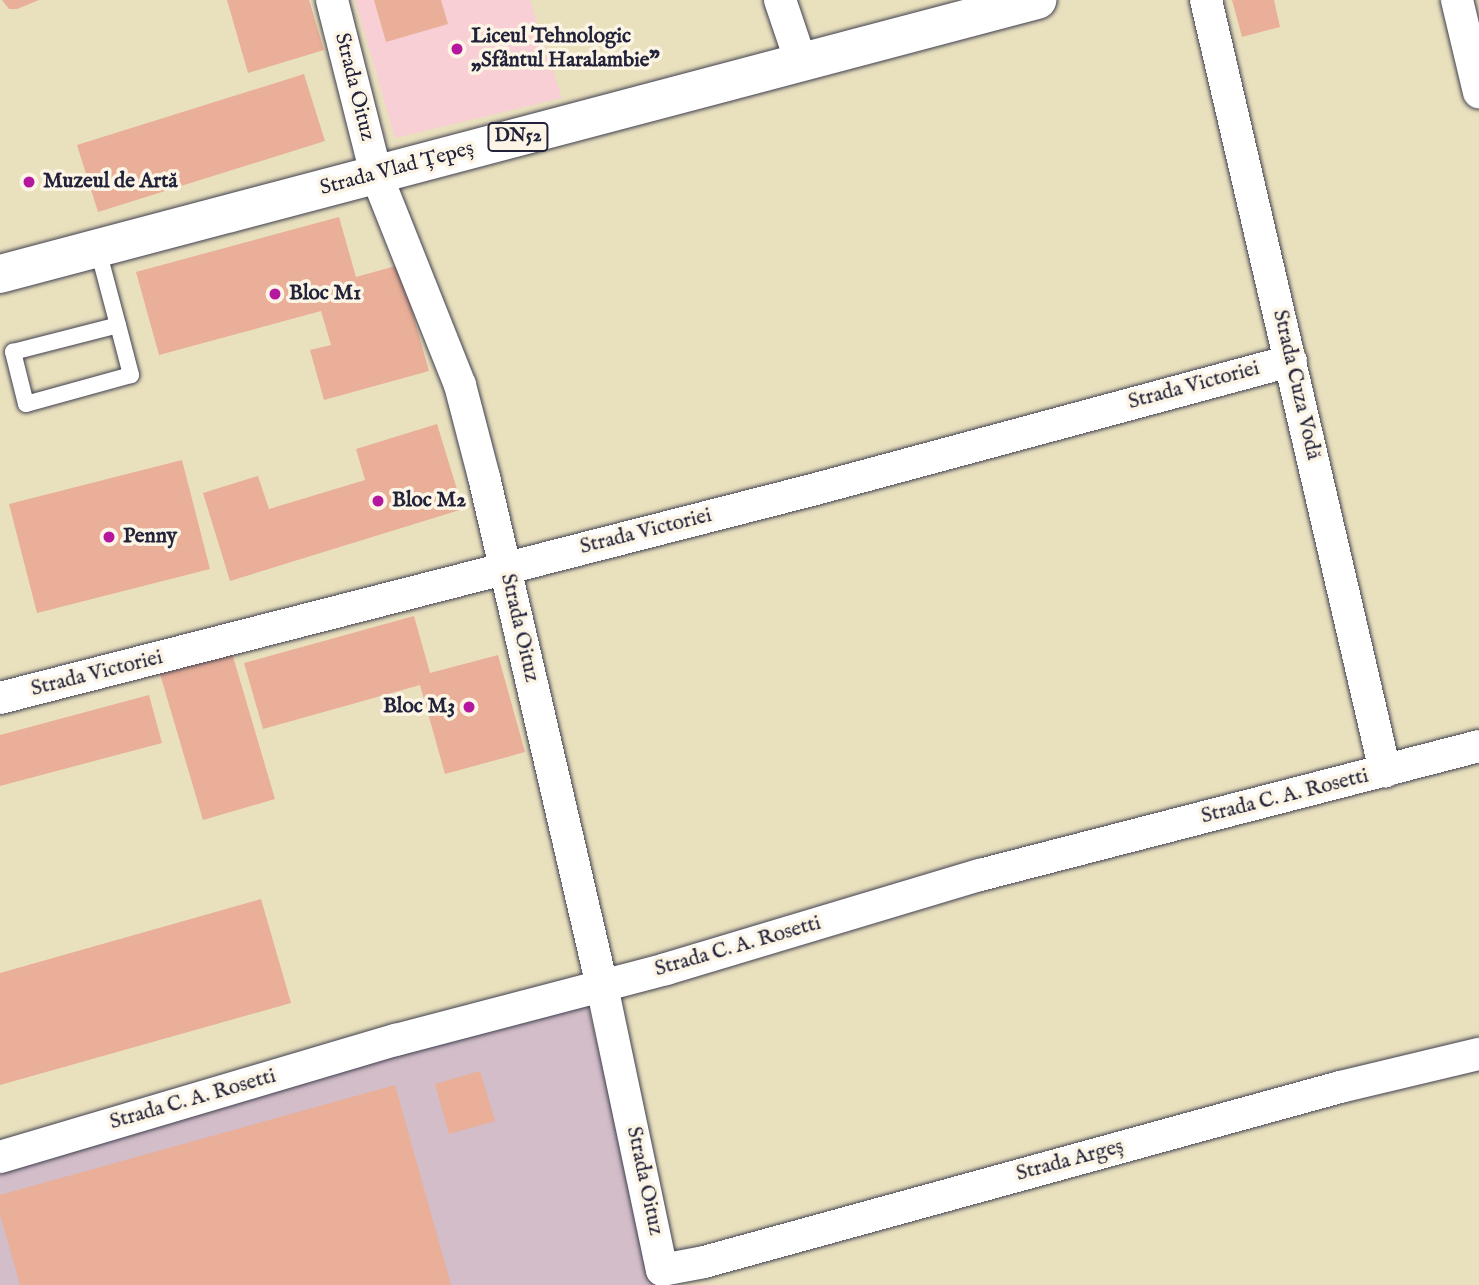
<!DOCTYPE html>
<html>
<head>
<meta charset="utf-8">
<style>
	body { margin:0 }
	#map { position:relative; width:1479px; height:1285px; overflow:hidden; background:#e9e1be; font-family:"IM FELL English",serif }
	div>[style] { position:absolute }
	.built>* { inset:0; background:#f7cfd4 }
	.industrial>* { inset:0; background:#d2bdc8 }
	.building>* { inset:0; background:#e9af98 }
	.roads { filter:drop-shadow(0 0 2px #403f4f) drop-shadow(0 0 2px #403f4f) }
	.lane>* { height:16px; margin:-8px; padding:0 8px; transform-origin:8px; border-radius:8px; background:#fff }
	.street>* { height:32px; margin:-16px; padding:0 16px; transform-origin:16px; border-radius:16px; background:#fff }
	.primary>* { height:38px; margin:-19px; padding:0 19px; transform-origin:19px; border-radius:19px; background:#fff }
	.dots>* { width:19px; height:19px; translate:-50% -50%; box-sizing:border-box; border:4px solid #fcf5e5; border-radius:50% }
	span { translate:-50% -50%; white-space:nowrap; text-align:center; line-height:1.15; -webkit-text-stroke:7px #fcf5e5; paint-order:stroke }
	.shield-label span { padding:2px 5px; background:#fcf5e5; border:2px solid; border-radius:5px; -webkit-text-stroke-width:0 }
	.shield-label { font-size:19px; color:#22223b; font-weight:700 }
	.poi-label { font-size:21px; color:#22223b; font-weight:700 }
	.left { translate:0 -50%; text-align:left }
	.right { translate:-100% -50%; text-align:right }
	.street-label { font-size:21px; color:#22223b }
</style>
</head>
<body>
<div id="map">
	<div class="built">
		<div style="clip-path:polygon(355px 0,530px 0,562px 98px,395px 138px)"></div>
	</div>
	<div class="industrial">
		<div style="clip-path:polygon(587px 1002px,655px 1285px,0 1285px,0 1167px)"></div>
	</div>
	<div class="building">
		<div style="clip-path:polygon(2px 0,39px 0,17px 9px,9px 9px)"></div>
		<div style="clip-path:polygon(227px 0,309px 0,324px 50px,248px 73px)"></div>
		<div style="clip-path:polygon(374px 0,441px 0,448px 24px,386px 42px)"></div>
		<div style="clip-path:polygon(1232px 0,1274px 0,1280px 27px,1242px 37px)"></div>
		<div style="clip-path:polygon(304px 74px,325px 141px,98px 212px,77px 145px)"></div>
		<div style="clip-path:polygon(339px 217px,356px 277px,399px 265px,429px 371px,324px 400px,310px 350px,331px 345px,321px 311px,159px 355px,136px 272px)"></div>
		<div style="clip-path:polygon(437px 424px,463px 509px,230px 581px,203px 493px,258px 476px,269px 509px,365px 480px,356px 449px)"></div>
		<div style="clip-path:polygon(182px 460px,210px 569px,37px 613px,9px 504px)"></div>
		<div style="clip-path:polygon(414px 616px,430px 673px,498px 655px,525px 752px,445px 774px,420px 685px,263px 729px,244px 663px)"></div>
		<div style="clip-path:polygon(232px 653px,275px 799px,203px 820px,160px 674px)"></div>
		<div style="clip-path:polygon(149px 695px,162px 743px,0 786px,0 735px)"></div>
		<div style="clip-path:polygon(261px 899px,291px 1003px,0 1085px,0 973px)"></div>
		<div style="clip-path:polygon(480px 1071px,495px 1121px,449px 1134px,435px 1084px)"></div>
		<div style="clip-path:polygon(395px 1085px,451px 1285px,20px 1285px,0 1214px,0 1195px)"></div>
	</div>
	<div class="roads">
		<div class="lane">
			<div style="left:98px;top:250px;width:78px;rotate:75.1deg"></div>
			<div style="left:118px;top:325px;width:52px;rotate:75.4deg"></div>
			<div style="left:131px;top:375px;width:109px;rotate:164.6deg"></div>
			<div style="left:26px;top:404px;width:54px;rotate:-104deg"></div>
			<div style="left:13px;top:352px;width:108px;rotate:-14.4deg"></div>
		</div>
		<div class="street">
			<div style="left:332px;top:0;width:179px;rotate:75.8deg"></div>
			<div style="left:376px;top:174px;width:227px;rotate:68.3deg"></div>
			<div style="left:460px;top:385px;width:95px;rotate:75.4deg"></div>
			<div style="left:484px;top:477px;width:522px;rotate:76.95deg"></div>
			<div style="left:602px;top:986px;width:290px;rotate:78.1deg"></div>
			<div style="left:662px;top:1270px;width:43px;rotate:-10.8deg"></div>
			<div style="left:704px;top:1262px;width:660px;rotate:-15.38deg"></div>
			<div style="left:1340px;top:1087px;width:143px;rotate:-13.4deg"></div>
			<div style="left:780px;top:0;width:65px;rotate:71.3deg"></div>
			<div style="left:1206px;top:0;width:792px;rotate:76.93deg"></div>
			<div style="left:1457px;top:0;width:95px;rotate:76.6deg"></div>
			<div style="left:0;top:698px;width:838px;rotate:-14.37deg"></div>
			<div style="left:812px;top:490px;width:496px;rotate:-15.1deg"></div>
			<div style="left:0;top:1157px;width:413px;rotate:-16.5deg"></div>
			<div style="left:396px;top:1040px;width:279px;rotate:-14.7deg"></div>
			<div style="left:666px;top:969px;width:328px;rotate:-16.7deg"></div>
			<div style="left:980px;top:875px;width:515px;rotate:-14.49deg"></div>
		</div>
		<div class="primary">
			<div style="left:0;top:274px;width:1073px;rotate:-14.8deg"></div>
		</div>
	</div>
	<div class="dots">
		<div style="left:457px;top:49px;background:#b5179e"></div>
		<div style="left:29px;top:182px;background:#b5179e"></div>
		<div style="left:275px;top:294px;background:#b5179e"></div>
		<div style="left:378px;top:501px;background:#b5179e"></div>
		<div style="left:109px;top:537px;background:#b5179e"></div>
		<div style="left:469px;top:707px;background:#b5179e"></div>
	</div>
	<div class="shield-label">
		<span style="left:518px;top:137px">DN52</span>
	</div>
	<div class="poi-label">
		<span class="left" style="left:471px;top:49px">Liceul Tehnologic<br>„Sfântul Haralambie”</span>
		<span class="left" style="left:43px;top:182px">Muzeul de Artă</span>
		<span class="left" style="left:289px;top:294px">Bloc M1</span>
		<span class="left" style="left:392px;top:501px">Bloc M2</span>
		<span class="left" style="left:123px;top:537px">Penny</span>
		<span class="right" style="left:455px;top:707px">Bloc M3</span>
	</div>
	<div class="street-label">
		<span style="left:354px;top:87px;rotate:76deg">Strada Oituz</span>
		<span style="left:397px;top:169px;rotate:-15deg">Strada Vlad Țepeș</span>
		<span style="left:1296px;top:385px;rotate:77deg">Strada Cuza Vodă</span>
		<span style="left:1194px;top:386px;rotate:-15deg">Strada Victoriei</span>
		<span style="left:646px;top:532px;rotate:-14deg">Strada Victoriei</span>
		<span style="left:519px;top:628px;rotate:77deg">Strada Oituz</span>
		<span style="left:97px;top:674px;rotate:-14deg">Strada Victoriei</span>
		<span style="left:1285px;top:797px;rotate:-14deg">Strada C. A. Rosetti</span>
		<span style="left:738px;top:947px;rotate:-16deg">Strada C. A. Rosetti</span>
		<span style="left:193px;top:1100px;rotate:-16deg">Strada C. A. Rosetti</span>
		<span style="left:1070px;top:1161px;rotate:-15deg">Strada Argeș</span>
		<span style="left:644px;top:1181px;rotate:78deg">Strada Oituz</span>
	</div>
</div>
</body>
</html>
